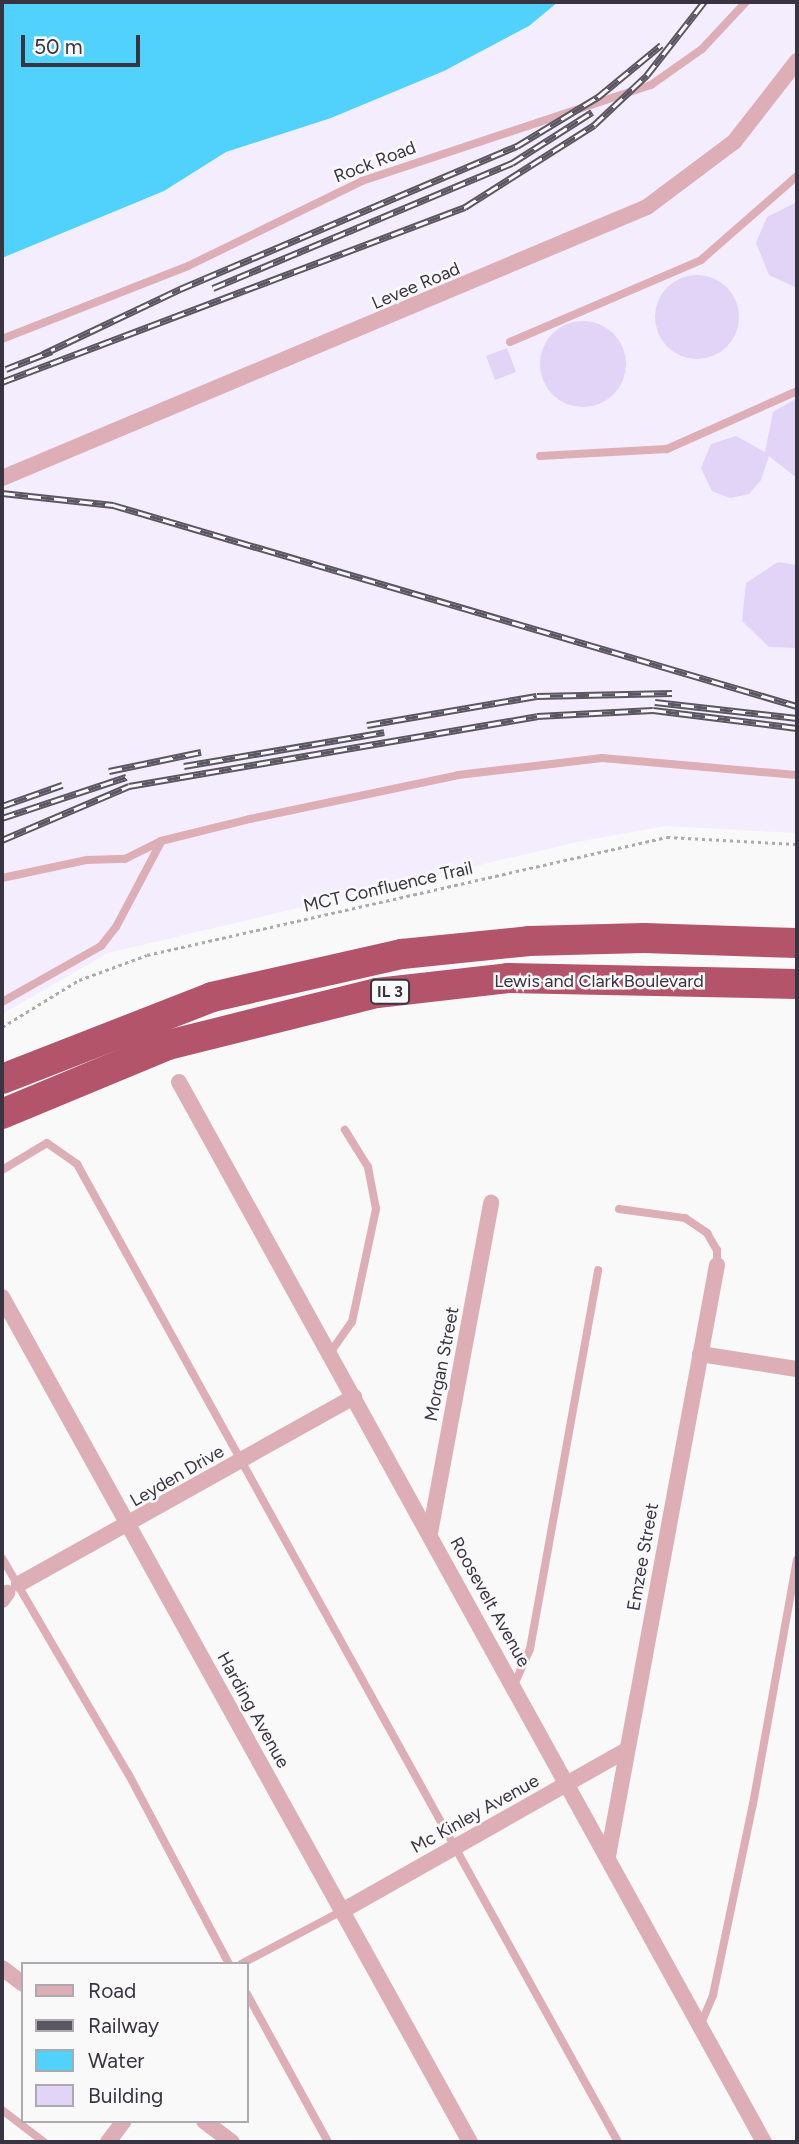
<!DOCTYPE html>
<html>
<head>
<meta charset="utf-8">
<style>
	body { margin:0 }
	#map { position:relative; width:799px; height:2144px; overflow:hidden; background:#f9f9f9; font-family:Figtree,sans-serif }
	div>[style] { position:absolute }
	.built>* { inset:0; background:#f3edfe }
	.water>* { inset:0; background:#51d2fc }
	.building>* { inset:0; background:#e1d4f7 }
	.round { border-radius:50% }
	.path>* { height:2.5px; margin-top:-1.25px; transform-origin:0; background:repeating-linear-gradient(90deg,#acaaaf 0 3.5px,transparent 0 7px) }
	.lane>* { height:8px; margin:-4px; padding:0 4px; transform-origin:4px; border-radius:4px; background:#deaeb6 }
	.street>* { height:16px; margin:-8px; padding:0 8px; transform-origin:8px; border-radius:8px; background:#deaeb6 }
	.highway>* { height:30px; margin:-15px; padding:0 15px; transform-origin:15px; border-radius:15px; background:#b3546a }
	.rail>* { height:7px; margin-top:-3.5px; transform-origin:0; background:repeating-linear-gradient(90deg,#f9f9f9 0 13px,#5b5762 0 26px); box-sizing:border-box; border-block:2px solid #5b5762 }
	span { translate:-50% -50%; white-space:nowrap; text-align:center; line-height:1.15; -webkit-text-stroke:5px #f9f9f9; paint-order:stroke }
	.shield-label span { padding:2px 5px; background:#f9f9f9; border:2px solid; border-radius:5px; -webkit-text-stroke-width:0 }
	.shield-label { font-size:16px; color:#393441; font-weight:700 }
	.street-label { font-size:18px; color:#393441 }
	.frame { position:absolute; inset:0; border:4px solid #393441; pointer-events:none }
	.legend { position:absolute; left:21px; top:1962px; width:228px; height:161px; box-sizing:border-box; background:#f9f9f9; border:2px solid #acaaaf; margin:0; padding:9px 12px; list-style:none; font-size:21px; color:#393441 }
	.legend li { display:flex; align-items:center; gap:14px; height:35px }
	.legend b { width:35px; border:2px solid #acaaaf }
	.scale { position:absolute; left:21px; top:35px; width:119px; height:32px; box-sizing:border-box; border:4px solid #393441; border-top:0; padding-left:9px; font-size:21px; line-height:24px; white-space:nowrap; color:#393441; -webkit-text-stroke:5px #f9f9f9; paint-order:stroke }
</style>
</head>
<body>
<div id="map">
	<div class="built">
		<div style="clip-path:polygon(558px 2px,797px 2px,797px 833px,665px 826px,577px 842px,108px 953px,2px 1014px,2px 258px,164px 191px,226px 152px,331px 118px,444px 71px,529px 26px)"></div>
	</div>
	<div class="water">
		<div style="clip-path:polygon(2px 2px,558px 2px,529px 26px,444px 71px,331px 118px,226px 152px,164px 191px,2px 258px)"></div>
	</div>
	<div class="building">
		<div style="clip-path:polygon(797px 202px,797px 288px,769px 275px,756px 243px,767px 217px)"></div>
		<div class="round" style="left:655px;top:275px;width:84px;height:84px"></div>
		<div class="round" style="left:540px;top:321px;width:86px;height:86px"></div>
		<div style="clip-path:polygon(507px 348px,516px 372px,495px 380px,486px 356px)"></div>
		<div style="clip-path:polygon(797px 398px,797px 478px,769px 456px,761px 480px,749px 494px,730px 498px,712px 491px,701px 468px,711px 444px,736px 436px,765px 452px,773px 412px)"></div>
		<div style="clip-path:polygon(778px 562px,797px 565px,797px 648px,769px 647px,742px 621px,746px 583px)"></div>
	</div>
	<div class="path">
		<div style="left:2px;top:1027px;width:90px;rotate:-31.4deg"></div>
		<div style="left:79px;top:980px;width:72px;rotate:-20.2deg"></div>
		<div style="left:147px;top:955px;width:533px;rotate:-12.79deg"></div>
		<div style="left:667px;top:837px;width:130px;rotate:3.1deg"></div>
	</div>
	<div class="lane">
		<div style="left:2px;top:339px;width:200px;rotate:-21.4deg"></div>
		<div style="left:188px;top:266px;width:194px;rotate:-26deg"></div>
		<div style="left:362px;top:181px;width:305px;rotate:-18.4deg"></div>
		<div style="left:651px;top:85px;width:62px;rotate:-35.2deg"></div>
		<div style="left:702px;top:49px;width:64px;rotate:-46.9deg"></div>
		<div style="left:510px;top:342px;width:208px;rotate:-23.2deg"></div>
		<div style="left:701px;top:260px;width:128px;rotate:-41.2deg"></div>
		<div style="left:540px;top:456px;width:127px;rotate:-3.2deg"></div>
		<div style="left:667px;top:449px;width:142px;rotate:-24deg"></div>
		<div style="left:2px;top:878px;width:87px;rotate:-12deg"></div>
		<div style="left:87px;top:860px;width:38px;rotate:-2deg"></div>
		<div style="left:125px;top:859px;width:40px;rotate:-26.6deg"></div>
		<div style="left:161px;top:841px;width:92px;rotate:-13.9deg"></div>
		<div style="left:250px;top:819px;width:213px;rotate:-11.9deg"></div>
		<div style="left:458px;top:775px;width:145px;rotate:-6.7deg"></div>
		<div style="left:602px;top:758px;width:196px;rotate:5deg"></div>
		<div style="left:2px;top:1002px;width:114px;rotate:-29.5deg"></div>
		<div style="left:101px;top:946px;width:24px;rotate:-52deg"></div>
		<div style="left:116px;top:927px;width:96px;rotate:-62.1deg"></div>
		<div style="left:2px;top:1170px;width:52px;rotate:-31deg"></div>
		<div style="left:47px;top:1143px;width:37px;rotate:35deg"></div>
		<div style="left:77px;top:1164px;width:1118px;rotate:61.05deg"></div>
		<div style="left:619px;top:1209px;width:67px;rotate:7.8deg"></div>
		<div style="left:685px;top:1218px;width:27px;rotate:34deg"></div>
		<div style="left:707px;top:1233px;width:20px;rotate:60deg"></div>
		<div style="left:717px;top:1250px;width:15px;rotate:90deg"></div>
		<div style="left:330px;top:1353px;width:38px;rotate:-55deg"></div>
		<div style="left:352px;top:1322px;width:116px;rotate:-78deg"></div>
		<div style="left:376px;top:1209px;width:43px;rotate:-100.8deg"></div>
		<div style="left:368px;top:1167px;width:44px;rotate:-121.9deg"></div>
		<div style="left:2px;top:1558px;width:251px;rotate:59.7deg"></div>
		<div style="left:129px;top:1775px;width:214px;rotate:62.1deg"></div>
		<div style="left:514px;top:1685px;width:39px;rotate:-66deg"></div>
		<div style="left:530px;top:1649px;width:385px;rotate:-79.8deg"></div>
		<div style="left:241px;top:1964px;width:114px;rotate:-27.7deg"></div>
		<div style="left:247px;top:1994px;width:169px;rotate:61.3deg"></div>
		<div style="left:700px;top:2026px;width:34px;rotate:-67deg"></div>
		<div style="left:713px;top:1995px;width:195px;rotate:-78.2deg"></div>
		<div style="left:753px;top:1804px;width:248px;rotate:-79.8deg"></div>
		<div style="left:2px;top:2110px;width:53px;rotate:37.3deg"></div>
	</div>
	<div class="street">
		<div style="left:2px;top:478px;width:700px;rotate:-22.79deg"></div>
		<div style="left:647px;top:207px;width:109px;rotate:-36.8deg"></div>
		<div style="left:734px;top:142px;width:103px;rotate:-52.1deg"></div>
		<div style="left:179px;top:1082px;width:1211px;rotate:61.11deg"></div>
		<div style="left:2px;top:1297px;width:966px;rotate:61.02deg"></div>
		<div style="left:700px;top:1354px;width:98px;rotate:8.8deg"></div>
		<div style="left:430px;top:1533px;width:336px;rotate:-79.5deg"></div>
		<div style="left:19px;top:1584px;width:384px;rotate:-29.2deg"></div>
		<div style="left:2px;top:1600px;width:9px;rotate:-54deg"></div>
		<div style="left:608px;top:1856px;width:601px;rotate:-79.55deg"></div>
		<div style="left:342px;top:1911px;width:327px;rotate:-29.5deg"></div>
		<div style="left:2px;top:1968px;width:26px;rotate:37deg"></div>
		<div style="left:204px;top:2121px;width:35px;rotate:37deg"></div>
		<div style="left:108px;top:2142px;width:26px;rotate:-53deg"></div>
	</div>
	<div class="highway">
		<div style="left:2px;top:1079px;width:225px;rotate:-21.3deg"></div>
		<div style="left:212px;top:997px;width:195px;rotate:-12.8deg"></div>
		<div style="left:402px;top:954px;width:128px;rotate:-5.8deg"></div>
		<div style="left:529px;top:941px;width:115px;rotate:-1.5deg"></div>
		<div style="left:644px;top:938px;width:153px;rotate:1.9deg"></div>
		<div style="left:2px;top:1114px;width:180px;rotate:-22.6deg"></div>
		<div style="left:168px;top:1045px;width:215px;rotate:-14deg"></div>
		<div style="left:377px;top:993px;width:132px;rotate:-6.5deg"></div>
		<div style="left:508px;top:978px;width:289px;rotate:1.2deg"></div>
	</div>
	<div class="rail">
		<div style="left:213px;top:288px;width:324px;rotate:-22.7deg"></div>
		<div style="left:512px;top:163px;width:95px;rotate:-32.5deg"></div>
		<div style="left:43px;top:354px;width:152px;rotate:-25.4deg"></div>
		<div style="left:180px;top:289px;width:366px;rotate:-23deg"></div>
		<div style="left:517px;top:146px;width:95px;rotate:-31.2deg"></div>
		<div style="left:598px;top:97px;width:82px;rotate:-39.5deg"></div>
		<div style="left:6px;top:369px;width:49px;rotate:-21.4deg"></div>
		<div style="left:2px;top:382px;width:495px;rotate:-20.7deg"></div>
		<div style="left:465px;top:207px;width:153px;rotate:-32.4deg"></div>
		<div style="left:594px;top:125px;width:73px;rotate:-43.3deg"></div>
		<div style="left:647px;top:75px;width:93px;rotate:-52deg"></div>
		<div style="left:2px;top:493px;width:112px;rotate:6.2deg"></div>
		<div style="left:113px;top:505px;width:713px;rotate:16.38deg"></div>
		<div style="left:655px;top:702px;width:143px;rotate:6.4deg"></div>
		<div style="left:367px;top:725px;width:172px;rotate:-9.7deg"></div>
		<div style="left:537px;top:696px;width:135px;rotate:-1.3deg"></div>
		<div style="left:184px;top:766px;width:203px;rotate:-9.6deg"></div>
		<div style="left:109px;top:771px;width:94px;rotate:-11.7deg"></div>
		<div style="left:2px;top:806px;width:64px;rotate:-19.3deg"></div>
		<div style="left:2px;top:818px;width:131px;rotate:-18.3deg"></div>
		<div style="left:2px;top:840px;width:138px;rotate:-23deg"></div>
		<div style="left:129px;top:786px;width:414px;rotate:-9.7deg"></div>
		<div style="left:537px;top:716px;width:116px;rotate:-3deg"></div>
		<div style="left:653px;top:710px;width:145px;rotate:7.1deg"></div>
	</div>
	<div class="shield-label">
		<span style="left:390px;top:992px">IL 3</span>
	</div>
	<div class="street-label">
		<span style="left:375px;top:162px;rotate:-21deg">Rock Road</span>
		<span style="left:416px;top:286px;rotate:-23deg">Levee Road</span>
		<span style="left:388px;top:887px;rotate:-13deg">MCT Confluence Trail</span>
		<span style="left:599px;top:981px">Lewis and Clark Boulevard</span>
		<span style="left:442px;top:1364px;rotate:-79deg">Morgan Street</span>
		<span style="left:177px;top:1476px;rotate:-30deg">Leyden Drive</span>
		<span style="left:643px;top:1557px;rotate:-80deg">Emzee Street</span>
		<span style="left:490px;top:1602px;rotate:61deg">Roosevelt Avenue</span>
		<span style="left:253px;top:1710px;rotate:61deg">Harding Avenue</span>
		<span style="left:475px;top:1814px;rotate:-29deg">Mc Kinley Avenue</span>
	</div>
	<div class="frame"></div>
	<ul class="legend">
	<li><b style="height:9px;background:#deaeb6"></b>Road</li>
	<li><b style="height:9px;background:#5b5762"></b>Railway</li>
	<li><b style="height:19px;background:#51d2fc"></b>Water</li>
	<li><b style="height:19px;background:#e1d4f7"></b>Building</li>
	</ul>
	<div class="scale">50 m</div>
</div>
</body>
</html>
